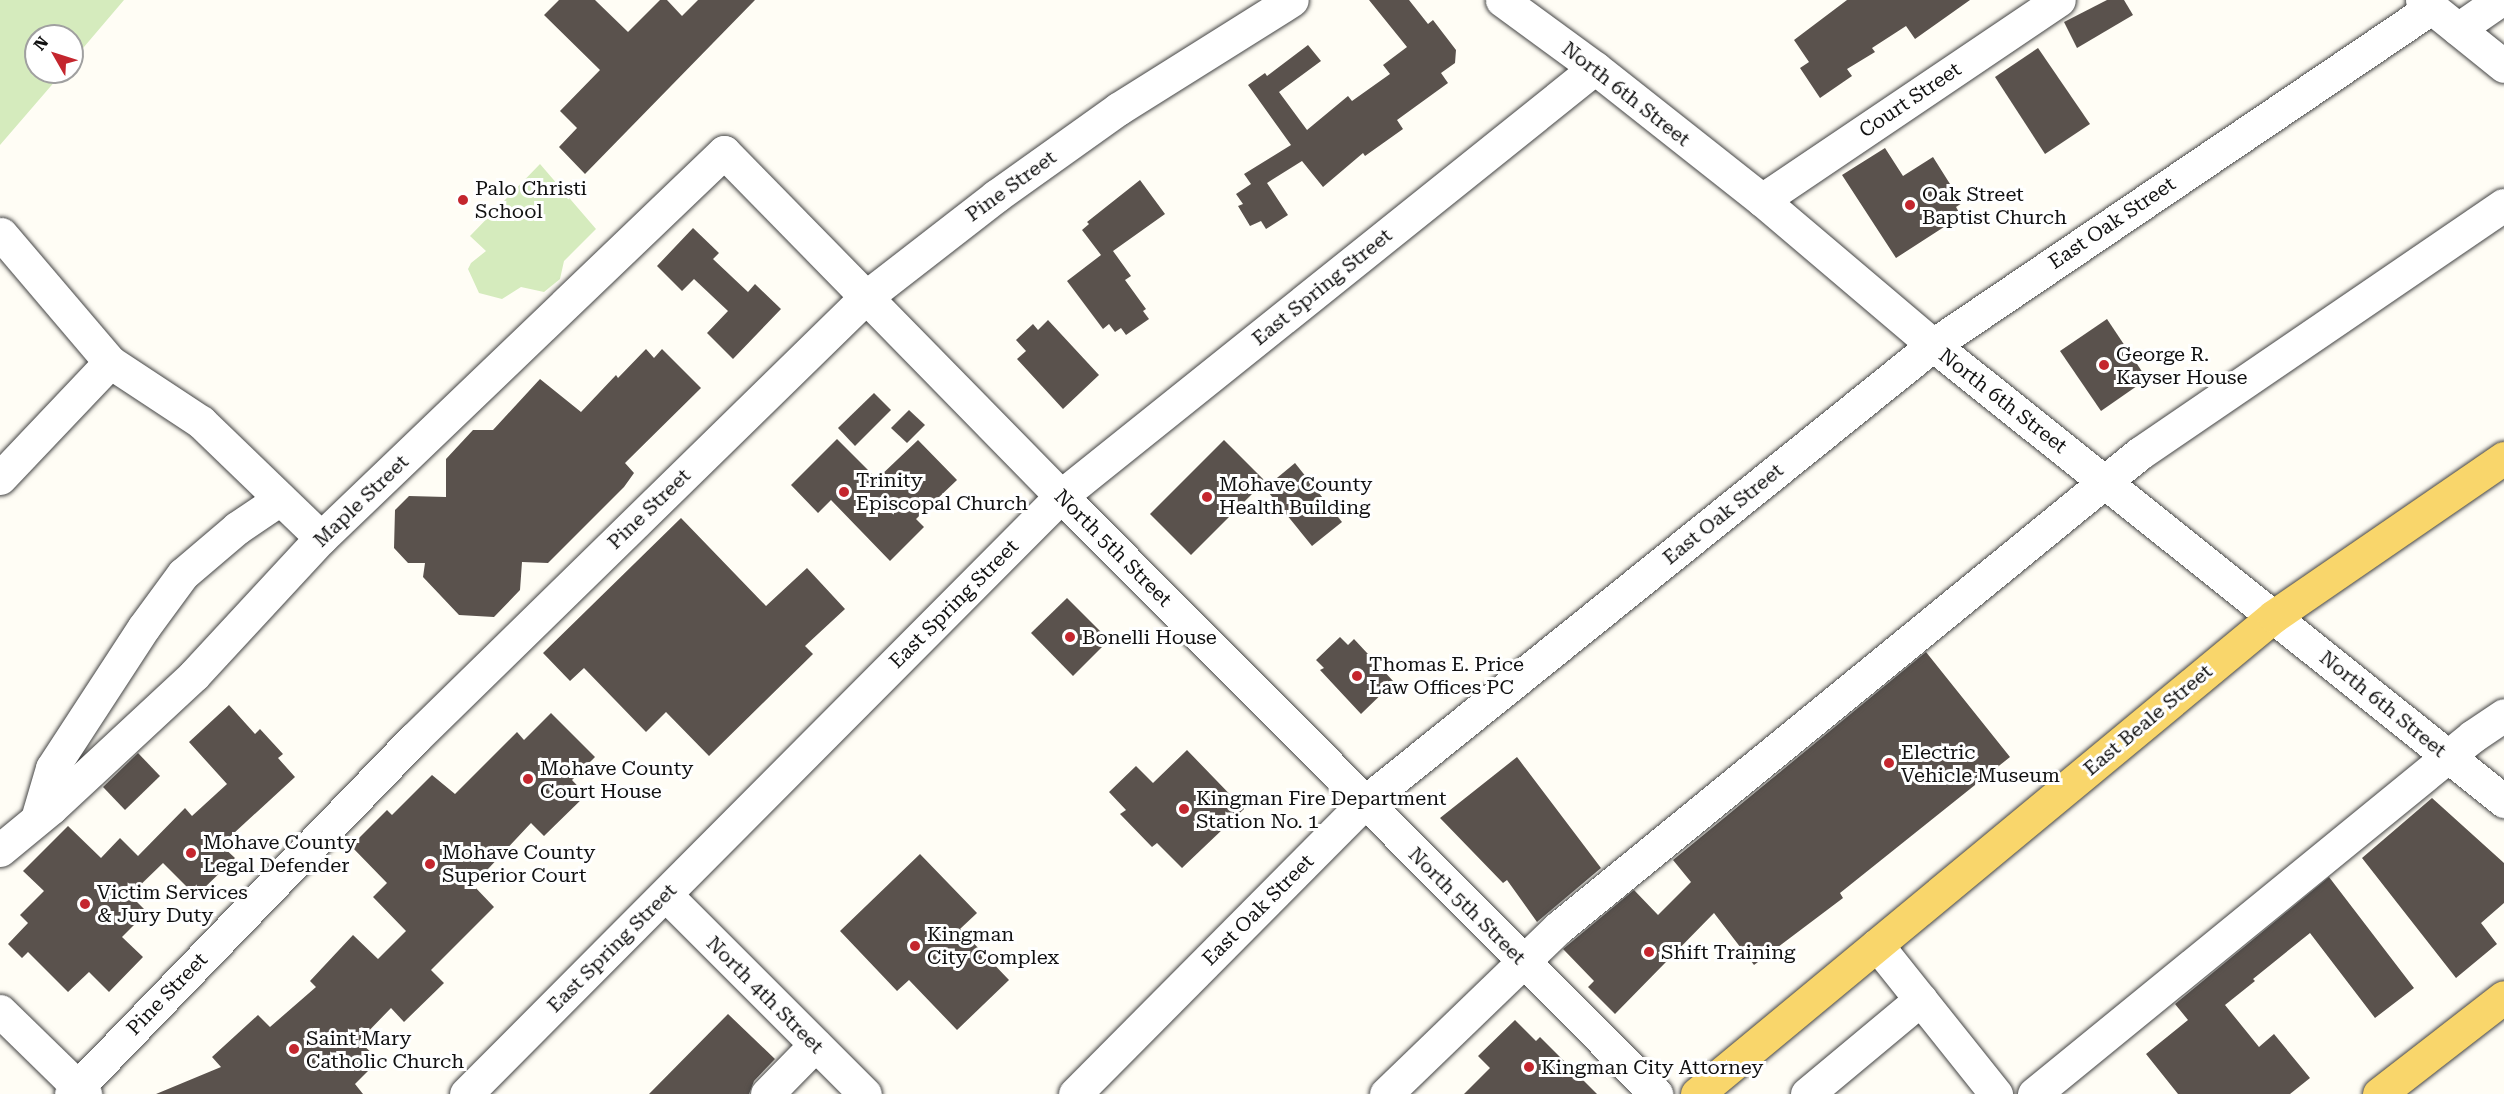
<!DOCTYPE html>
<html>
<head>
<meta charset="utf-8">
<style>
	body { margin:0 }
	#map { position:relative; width:2504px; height:1094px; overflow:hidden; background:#fffdf5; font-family:"Roboto Serif",serif }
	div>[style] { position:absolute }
	.green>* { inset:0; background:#d5ebbd }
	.building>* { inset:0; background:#5a524d }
	.roads { filter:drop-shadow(0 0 2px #444) drop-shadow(0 0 2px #444) }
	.minor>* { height:33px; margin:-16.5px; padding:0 16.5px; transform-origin:16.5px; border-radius:16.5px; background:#fff }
	.major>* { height:33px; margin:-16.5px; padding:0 16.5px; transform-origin:16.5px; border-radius:16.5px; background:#f9d66b }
	.dots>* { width:16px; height:16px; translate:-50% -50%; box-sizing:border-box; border:3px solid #fff; border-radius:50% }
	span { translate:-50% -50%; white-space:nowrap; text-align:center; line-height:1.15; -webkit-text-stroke:6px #fff; paint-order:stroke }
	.street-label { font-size:20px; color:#111 }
	.poi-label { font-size:20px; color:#111 }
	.left { translate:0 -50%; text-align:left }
	.north { position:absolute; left:24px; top:24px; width:60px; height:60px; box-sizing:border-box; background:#fff; border:2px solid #a0a0a0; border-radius:50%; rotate:309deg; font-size:16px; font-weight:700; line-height:24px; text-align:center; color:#111 }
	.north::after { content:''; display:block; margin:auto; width:21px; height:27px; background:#c4262e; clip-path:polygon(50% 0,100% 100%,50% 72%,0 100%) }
</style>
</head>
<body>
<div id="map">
	<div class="green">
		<div style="clip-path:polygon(0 0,124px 0,72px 61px,72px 36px,36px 36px,36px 72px,63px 72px,0 145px)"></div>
		<div style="clip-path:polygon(540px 164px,596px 229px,564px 261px,560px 279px,544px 292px,521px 287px,502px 299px,479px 293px,468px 269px,471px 263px,486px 251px,470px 236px)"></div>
	</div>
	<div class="building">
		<div style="clip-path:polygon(559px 0,595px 0,628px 32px,660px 0,667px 0,682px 16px,698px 0,755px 0,585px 174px,559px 147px,577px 128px,560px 111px,600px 70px,544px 15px)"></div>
		<div style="clip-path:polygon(1369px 0,1409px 0,1428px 24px,1433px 20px,1456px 50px,1455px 63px,1441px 73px,1448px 83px,1397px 120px,1403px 129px,1365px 156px,1363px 153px,1323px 187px,1302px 161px,1267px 183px,1288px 215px,1266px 229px,1261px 221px,1250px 226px,1238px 206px,1243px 204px,1236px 194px,1251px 184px,1244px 174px,1291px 145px,1248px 85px,1265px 73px,1267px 76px,1308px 45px,1321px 61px,1279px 92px,1307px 130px,1348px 96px,1352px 101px,1390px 74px,1383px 65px,1407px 47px)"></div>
		<div style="clip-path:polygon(1847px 0,1970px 0,1915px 39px,1906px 26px,1872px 48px,1875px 52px,1847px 69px,1852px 76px,1820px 98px,1800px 68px,1809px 62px,1794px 40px)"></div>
		<div style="clip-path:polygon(2107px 0,2124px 0,2133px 15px,2077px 48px,2064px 22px)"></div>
		<div style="clip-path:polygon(2038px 48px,2090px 124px,2045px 154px,1995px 77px)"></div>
		<div style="clip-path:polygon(1885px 148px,1903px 176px,1933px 157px,1962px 203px,1956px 207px,1961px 216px,1896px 258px,1842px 175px)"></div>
		<div style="clip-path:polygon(1140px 180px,1165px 214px,1113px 251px,1131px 276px,1125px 280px,1146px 309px,1143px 311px,1149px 319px,1126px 335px,1121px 328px,1115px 332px,1109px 324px,1103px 329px,1067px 281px,1101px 255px,1082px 230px,1089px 224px,1087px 222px)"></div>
		<div style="clip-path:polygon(693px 228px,719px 253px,713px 259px,748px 292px,755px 284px,781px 309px,733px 359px,707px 333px,728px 311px,694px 279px,682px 291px,657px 266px)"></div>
		<div style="clip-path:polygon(2107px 319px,2147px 379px,2101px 411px,2060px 351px)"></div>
		<div style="clip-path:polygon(1048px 320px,1099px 375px,1063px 409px,1017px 359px,1026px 351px,1016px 340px,1033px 324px,1038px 330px)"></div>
		<div style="clip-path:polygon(646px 349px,654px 358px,662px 349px,701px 388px,625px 463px,634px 473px,624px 487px,548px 563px,522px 562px,520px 590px,494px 617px,459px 615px,423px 577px,425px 563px,408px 563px,394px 548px,395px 510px,409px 496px,446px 497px,446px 459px,473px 430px,493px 430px,540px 379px,581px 412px,616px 375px,618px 378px)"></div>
		<div style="clip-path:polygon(874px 393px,891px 410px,855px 446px,838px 428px)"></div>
		<div style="clip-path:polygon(909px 410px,925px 425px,907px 443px,891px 428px)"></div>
		<div style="clip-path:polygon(837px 439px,877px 479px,918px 440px,957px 480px,916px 519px,924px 527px,890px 561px,831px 500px,818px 513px,791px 485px)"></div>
		<div style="clip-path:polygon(1224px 440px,1265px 481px,1191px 555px,1150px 514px)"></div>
		<div style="clip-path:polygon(1295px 463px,1342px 522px,1312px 546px,1265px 488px)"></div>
		<div style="clip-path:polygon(681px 518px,766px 606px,807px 568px,845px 609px,805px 646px,813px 654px,709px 756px,666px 712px,646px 732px,584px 668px,570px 681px,543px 653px)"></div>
		<div style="clip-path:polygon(1067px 598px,1109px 640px,1073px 676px,1031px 633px)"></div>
		<div style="clip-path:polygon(1340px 637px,1348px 645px,1354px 639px,1394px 682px,1361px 714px,1320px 670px,1324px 668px,1316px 660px)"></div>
		<div style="clip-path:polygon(1926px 652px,2010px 757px,1840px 893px,1843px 898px,1754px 965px,1714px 913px,1615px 1014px,1588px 987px,1594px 981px,1563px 949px,1634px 890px,1658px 915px,1691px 882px,1673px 860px)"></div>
		<div style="clip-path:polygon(229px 705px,255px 734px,260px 729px,283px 754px,278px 758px,295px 777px,221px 845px,235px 858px,196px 896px,163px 863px,130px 895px,147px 912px,122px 937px,143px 957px,109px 992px,89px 972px,68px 992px,28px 952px,22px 958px,8px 944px,28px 923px,20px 915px,44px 891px,23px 871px,68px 826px,101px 858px,120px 838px,138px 856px,185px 808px,192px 816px,227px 784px,189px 742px)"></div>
		<div style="clip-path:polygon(551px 713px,595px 757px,572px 780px,586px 795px,544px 836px,531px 823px,473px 885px,494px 907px,431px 970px,444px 983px,404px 1022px,391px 1008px,359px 1041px,379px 1060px,355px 1084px,363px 1094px,156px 1094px,221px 1067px,212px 1057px,258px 1015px,270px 1027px,316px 987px,310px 981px,353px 935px,378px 959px,406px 931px,373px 897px,387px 883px,351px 846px,387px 810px,392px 815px,432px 775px,455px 794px,517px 732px,524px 740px)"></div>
		<div style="clip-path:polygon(1187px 750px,1244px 809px,1182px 868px,1157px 843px,1152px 847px,1120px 814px,1126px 810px,1109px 792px,1136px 766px,1153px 783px)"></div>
		<div style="clip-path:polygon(138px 753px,160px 776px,125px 810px,103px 787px)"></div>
		<div style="clip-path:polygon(1517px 757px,1601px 868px,1537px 922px,1507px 880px,1503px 883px,1440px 818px)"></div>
		<div style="clip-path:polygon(2432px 798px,2504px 863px,2504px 903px,2481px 923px,2497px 944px,2456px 978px,2362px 858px)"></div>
		<div style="clip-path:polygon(920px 854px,977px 913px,960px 929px,1009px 980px,957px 1030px,909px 980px,897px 991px,840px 931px)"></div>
		<div style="clip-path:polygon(2329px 877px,2414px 988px,2375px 1018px,2310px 933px,2253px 979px,2255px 981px,2225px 1005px,2259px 1047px,2274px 1034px,2310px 1078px,2290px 1094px,2178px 1094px,2146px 1054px,2188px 1020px,2175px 1004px)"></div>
		<div style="clip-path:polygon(728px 1014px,775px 1059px,754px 1081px,749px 1094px,649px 1094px)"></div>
		<div style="clip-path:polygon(1515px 1020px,1536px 1041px,1540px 1037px,1597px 1094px,1464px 1094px,1490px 1068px,1478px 1056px)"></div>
	</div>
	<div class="roads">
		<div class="minor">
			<div style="left:1502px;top:0;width:115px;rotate:36.2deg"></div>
			<div style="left:1595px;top:68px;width:213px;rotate:38.3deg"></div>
			<div style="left:1762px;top:200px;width:224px;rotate:40.3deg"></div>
			<div style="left:1933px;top:345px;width:731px;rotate:38.61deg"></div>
			<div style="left:2422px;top:0;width:105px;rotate:38.8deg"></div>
			<div style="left:2458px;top:29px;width:51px;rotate:-34.6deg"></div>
			<div style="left:1762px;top:200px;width:358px;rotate:-34deg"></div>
			<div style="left:1px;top:234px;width:168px;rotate:49.6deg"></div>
			<div style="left:110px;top:362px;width:109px;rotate:33.4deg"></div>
			<div style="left:201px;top:422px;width:167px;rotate:44deg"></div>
			<div style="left:0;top:478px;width:160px;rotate:-46.5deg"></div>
			<div style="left:37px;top:819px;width:53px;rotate:-73.6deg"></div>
			<div style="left:52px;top:768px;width:168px;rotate:-56.9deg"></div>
			<div style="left:144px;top:627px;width:66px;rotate:-53.7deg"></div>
			<div style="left:183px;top:574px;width:71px;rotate:-40.4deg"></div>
			<div style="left:237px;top:528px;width:52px;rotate:-34deg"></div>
			<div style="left:0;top:850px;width:66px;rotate:-39.5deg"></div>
			<div style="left:51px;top:808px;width:195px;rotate:-42.9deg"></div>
			<div style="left:194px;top:675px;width:187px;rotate:-47.2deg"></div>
			<div style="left:321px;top:538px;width:558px;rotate:-43.77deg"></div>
			<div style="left:724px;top:152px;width:482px;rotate:45.6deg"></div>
			<div style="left:1061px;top:496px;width:844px;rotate:45.14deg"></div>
			<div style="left:666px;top:895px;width:281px;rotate:45deg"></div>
			<div style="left:1877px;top:945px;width:191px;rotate:51.4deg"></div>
			<div style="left:0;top:1011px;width:119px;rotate:44.3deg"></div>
			<div style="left:71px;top:1094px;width:494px;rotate:-46deg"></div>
			<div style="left:414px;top:739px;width:632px;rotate:-44.36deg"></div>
			<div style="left:866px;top:297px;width:165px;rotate:-37.8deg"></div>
			<div style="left:996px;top:196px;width:150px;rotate:-35.5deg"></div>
			<div style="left:1118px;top:109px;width:205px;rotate:-32.1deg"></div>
			<div style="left:466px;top:1094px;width:844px;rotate:-45.14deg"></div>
			<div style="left:1061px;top:496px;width:684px;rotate:-38.71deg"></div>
			<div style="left:767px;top:1094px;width:69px;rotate:-45.6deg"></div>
			<div style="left:1075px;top:1094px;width:412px;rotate:-45.2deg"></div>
			<div style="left:1365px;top:802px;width:729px;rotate:-38.82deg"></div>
			<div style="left:1933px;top:345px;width:601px;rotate:-34.09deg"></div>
			<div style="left:1386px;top:1094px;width:239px;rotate:-44deg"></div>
			<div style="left:1558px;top:928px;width:751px;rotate:-39.22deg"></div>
			<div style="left:2140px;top:453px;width:440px;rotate:-34.3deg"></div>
			<div style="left:1807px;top:1094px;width:148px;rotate:-39.8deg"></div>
			<div style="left:2034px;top:1094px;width:566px;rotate:-39.2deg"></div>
			<div style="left:2473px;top:736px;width:37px;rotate:-34deg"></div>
		</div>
		<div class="major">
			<div style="left:1697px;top:1094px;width:749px;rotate:-39.64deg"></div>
			<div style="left:2274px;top:616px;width:279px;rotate:-34.5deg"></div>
			<div style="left:2379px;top:1094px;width:158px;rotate:-37.8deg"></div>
		</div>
	</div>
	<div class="dots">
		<div style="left:463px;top:200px;background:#c4262e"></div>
		<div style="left:1910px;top:205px;background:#c4262e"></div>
		<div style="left:2104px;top:365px;background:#c4262e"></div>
		<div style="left:844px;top:492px;background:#c4262e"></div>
		<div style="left:1207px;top:497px;background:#c4262e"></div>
		<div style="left:1070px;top:637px;background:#c4262e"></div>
		<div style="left:1357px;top:676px;background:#c4262e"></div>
		<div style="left:1889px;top:763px;background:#c4262e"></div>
		<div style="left:528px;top:779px;background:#c4262e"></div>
		<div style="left:1184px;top:809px;background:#c4262e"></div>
		<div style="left:191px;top:853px;background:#c4262e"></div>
		<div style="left:430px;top:864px;background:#c4262e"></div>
		<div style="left:85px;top:904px;background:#c4262e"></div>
		<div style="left:915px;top:946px;background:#c4262e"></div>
		<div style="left:1649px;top:952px;background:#c4262e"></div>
		<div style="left:294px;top:1049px;background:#c4262e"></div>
		<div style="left:1529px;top:1067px;background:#c4262e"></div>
	</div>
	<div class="street-label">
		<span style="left:1626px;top:94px;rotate:38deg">North 6th Street</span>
		<span style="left:1910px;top:100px;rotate:-34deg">Court Street</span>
		<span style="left:1011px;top:186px;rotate:-36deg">Pine Street</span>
		<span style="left:2112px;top:223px;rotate:-34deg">East Oak Street</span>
		<span style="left:1322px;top:287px;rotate:-39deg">East Spring Street</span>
		<span style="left:2003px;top:401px;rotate:38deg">North 6th Street</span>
		<span style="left:361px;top:501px;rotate:-44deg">Maple Street</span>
		<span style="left:649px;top:509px;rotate:-44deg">Pine Street</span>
		<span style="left:1723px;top:514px;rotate:-39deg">East Oak Street</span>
		<span style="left:1113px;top:548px;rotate:45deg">North 5th Street</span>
		<span style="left:954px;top:604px;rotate:-45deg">East Spring Street</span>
		<span style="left:2383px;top:704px;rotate:39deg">North 6th Street</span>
		<span style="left:2148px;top:720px;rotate:-40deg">East Beale Street</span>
		<span style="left:1467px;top:906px;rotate:45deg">North 5th Street</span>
		<span style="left:1258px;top:910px;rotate:-45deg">East Oak Street</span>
		<span style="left:612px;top:948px;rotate:-45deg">East Spring Street</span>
		<span style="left:167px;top:994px;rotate:-46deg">Pine Street</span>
		<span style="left:765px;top:995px;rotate:45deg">North 4th Street</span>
	</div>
	<div class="poi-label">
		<span class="left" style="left:475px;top:200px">Palo Christi<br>School</span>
		<span class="left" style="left:1922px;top:206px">Oak Street<br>Baptist Church</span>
		<span class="left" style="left:2116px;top:366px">George R.<br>Kayser House</span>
		<span class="left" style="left:856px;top:492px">Trinity<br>Episcopal Church</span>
		<span class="left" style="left:1219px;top:496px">Mohave County<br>Health Building</span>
		<span class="left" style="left:1082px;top:637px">Bonelli House</span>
		<span class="left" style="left:1369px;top:676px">Thomas E. Price<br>Law Offices PC</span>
		<span class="left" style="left:1901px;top:764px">Electric<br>Vehicle Museum</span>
		<span class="left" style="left:540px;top:780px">Mohave County<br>Court House</span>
		<span class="left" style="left:1196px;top:810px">Kingman Fire Department<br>Station No. 1</span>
		<span class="left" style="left:203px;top:854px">Mohave County<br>Legal Defender</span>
		<span class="left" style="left:442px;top:864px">Mohave County<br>Superior Court</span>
		<span class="left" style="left:97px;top:904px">Victim Services<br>&amp; Jury Duty</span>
		<span class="left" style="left:927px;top:946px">Kingman<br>City Complex</span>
		<span class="left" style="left:1661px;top:952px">Shift Training</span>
		<span class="left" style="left:306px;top:1050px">Saint Mary<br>Catholic Church</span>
		<span class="left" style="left:1541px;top:1067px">Kingman City Attorney</span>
	</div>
	<div class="north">N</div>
</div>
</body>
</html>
